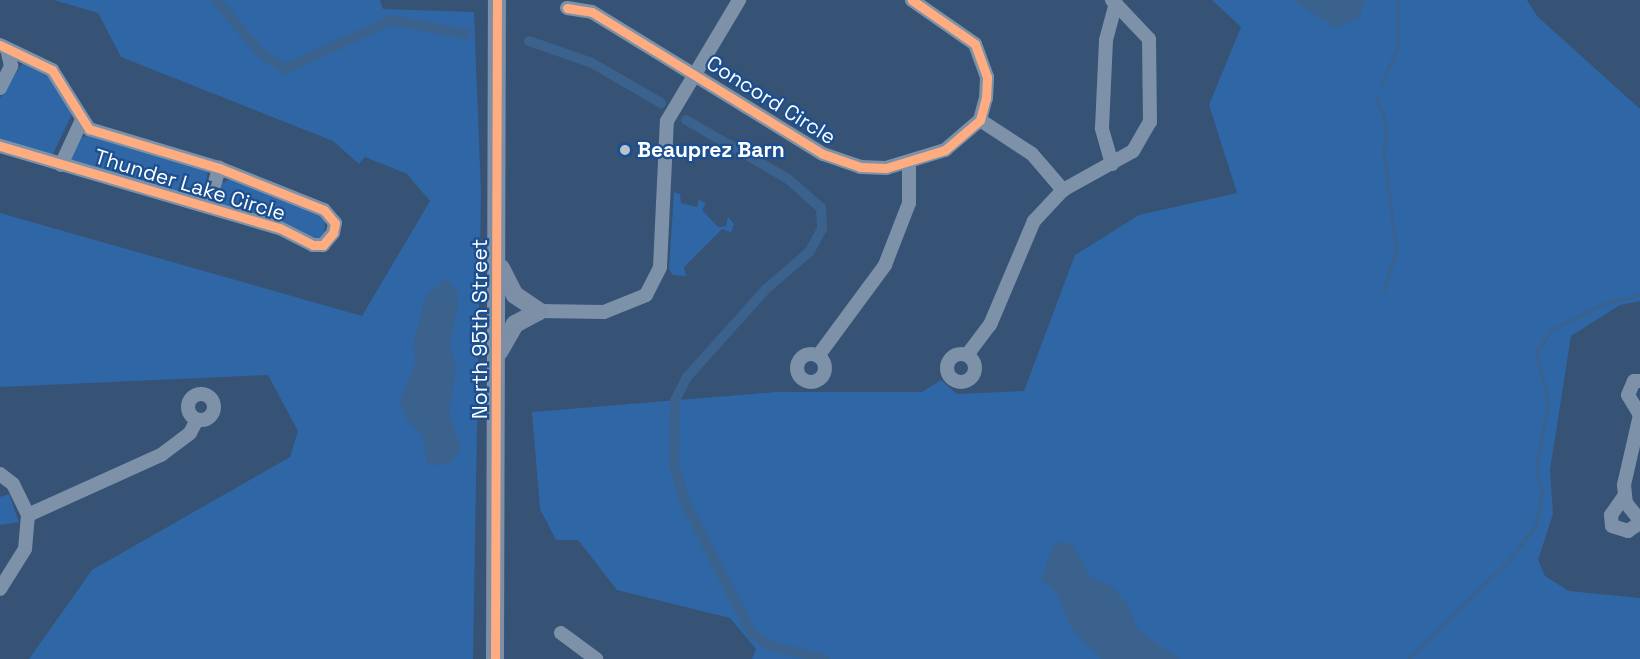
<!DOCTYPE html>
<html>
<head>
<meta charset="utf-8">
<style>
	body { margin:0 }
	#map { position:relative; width:1640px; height:659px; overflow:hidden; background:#365274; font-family:"Space Grotesk",sans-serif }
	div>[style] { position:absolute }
	.green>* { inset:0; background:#2f66a5 }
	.water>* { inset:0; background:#3b618d }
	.stream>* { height:3px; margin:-1.5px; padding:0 1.5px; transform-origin:1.5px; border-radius:1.5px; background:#3b618d }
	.canal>* { height:10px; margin:-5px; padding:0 5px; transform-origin:5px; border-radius:5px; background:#3b618d }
	.minor>* { height:14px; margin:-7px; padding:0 7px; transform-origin:7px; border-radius:7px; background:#7d92a8 }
	.minor>.ring { margin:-7px; padding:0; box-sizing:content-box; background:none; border:14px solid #7d92a8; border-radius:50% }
	.major>* { height:18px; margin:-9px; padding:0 9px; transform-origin:9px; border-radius:9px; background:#7d8ea7 }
	.cycleway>* { height:9px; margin:-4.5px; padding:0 4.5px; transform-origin:4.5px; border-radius:4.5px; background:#ffac80 }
	.dots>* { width:16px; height:16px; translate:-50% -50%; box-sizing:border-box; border:3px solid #1b4f8f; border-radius:50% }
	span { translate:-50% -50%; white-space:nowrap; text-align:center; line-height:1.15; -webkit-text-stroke:4.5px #1b4f8f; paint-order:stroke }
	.street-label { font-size:21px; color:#fff }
	.poi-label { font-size:21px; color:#fff; font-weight:700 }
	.left { translate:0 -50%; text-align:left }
</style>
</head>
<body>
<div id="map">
	<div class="green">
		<div style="clip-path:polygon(54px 0,380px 0,383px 9px,474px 12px,481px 192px,473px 659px,29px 659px,92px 570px,290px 457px,298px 431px,268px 375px,0 387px,0 213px,362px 316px,430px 201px,407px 174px,365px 157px,359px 164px,333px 141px,121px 57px,98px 13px)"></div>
		<div style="clip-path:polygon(1212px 0,1527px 0,1537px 16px,1640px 109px,1640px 301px,1620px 305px,1571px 336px,1550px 470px,1553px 514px,1538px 560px,1545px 576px,1569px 591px,1640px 598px,1640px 659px,752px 659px,756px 649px,730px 618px,617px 590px,578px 540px,556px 540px,540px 509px,532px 412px,777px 392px,922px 392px,941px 380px,957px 394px,1024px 391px,1075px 255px,1139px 215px,1237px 193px,1209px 105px,1241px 27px)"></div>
		<div style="clip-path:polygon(22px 64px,44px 70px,73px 112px,52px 156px,0 139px,0 98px)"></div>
		<div style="clip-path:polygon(89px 135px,208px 171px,204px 193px,193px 198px,77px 165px,71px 159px,77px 139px)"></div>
		<div style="clip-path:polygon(233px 178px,316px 213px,325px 221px,324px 236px,318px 240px,222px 207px,217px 200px,222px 183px)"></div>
		<div style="clip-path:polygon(674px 192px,680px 194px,681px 203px,697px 207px,699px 199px,706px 204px,702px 210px,718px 227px,726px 226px,728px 217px,734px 224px,731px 232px,722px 229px,684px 267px,686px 276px,673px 275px,669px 269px)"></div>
		<div style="clip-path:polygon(9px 494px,19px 522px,0 525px,0 497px)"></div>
	</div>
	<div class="water">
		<div style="clip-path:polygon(1293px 0,1364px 0,1360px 17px,1336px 28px)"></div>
		<div style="clip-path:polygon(447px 279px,457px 290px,458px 305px,450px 343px,456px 369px,449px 413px,461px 449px,451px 463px,434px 465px,427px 463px,423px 435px,405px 418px,400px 400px,416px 362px,413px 346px,426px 295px)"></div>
		<div style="clip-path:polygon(1061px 542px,1072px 544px,1091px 577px,1111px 586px,1127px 604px,1138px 630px,1180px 659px,1101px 659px,1069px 625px,1058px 595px,1041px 580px,1053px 546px)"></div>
	</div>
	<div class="stream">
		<div style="left:1381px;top:84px;width:38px;rotate:-65deg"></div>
		<div style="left:1397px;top:49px;width:49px;rotate:-88.8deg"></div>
		<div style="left:1376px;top:97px;width:28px;rotate:69deg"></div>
		<div style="left:1386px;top:123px;width:31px;rotate:94deg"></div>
		<div style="left:1384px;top:154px;width:98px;rotate:82.9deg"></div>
		<div style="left:1396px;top:251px;width:41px;rotate:107.1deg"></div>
		<div style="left:1408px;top:659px;width:141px;rotate:-44.4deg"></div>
		<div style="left:1509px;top:560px;width:44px;rotate:-52.4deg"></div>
		<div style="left:1536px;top:525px;width:34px;rotate:-80deg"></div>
		<div style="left:1542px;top:492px;width:22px;rotate:-106deg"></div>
		<div style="left:1536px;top:471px;width:70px;rotate:-80.1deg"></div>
		<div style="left:1548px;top:402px;width:52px;rotate:-103.2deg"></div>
		<div style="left:1536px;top:351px;width:26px;rotate:-53deg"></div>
		<div style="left:1552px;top:330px;width:57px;rotate:-27deg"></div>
		<div style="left:1603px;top:304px;width:38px;rotate:-15deg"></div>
	</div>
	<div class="canal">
		<div style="left:216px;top:0;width:70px;rotate:49.7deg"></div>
		<div style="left:261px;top:53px;width:29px;rotate:34deg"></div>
		<div style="left:285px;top:69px;width:117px;rotate:-24.8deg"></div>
		<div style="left:391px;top:20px;width:76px;rotate:10.6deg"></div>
		<div style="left:529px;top:41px;width:67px;rotate:19.2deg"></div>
		<div style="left:592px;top:63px;width:80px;rotate:30.1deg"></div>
		<div style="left:686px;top:120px;width:118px;rotate:30deg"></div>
		<div style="left:788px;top:179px;width:44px;rotate:41.3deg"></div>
		<div style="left:821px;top:208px;width:21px;rotate:87deg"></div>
		<div style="left:822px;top:229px;width:26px;rotate:119deg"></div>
		<div style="left:809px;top:252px;width:57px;rotate:139.3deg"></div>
		<div style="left:766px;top:289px;width:118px;rotate:131.9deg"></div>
		<div style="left:687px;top:377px;width:27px;rotate:117deg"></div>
		<div style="left:675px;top:401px;width:63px;rotate:90.9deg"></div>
		<div style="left:674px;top:464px;width:40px;rotate:74deg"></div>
		<div style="left:685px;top:502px;width:148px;rotate:63.1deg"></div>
		<div style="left:752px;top:634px;width:22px;rotate:32deg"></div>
		<div style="left:771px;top:646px;width:55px;rotate:13.8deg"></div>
	</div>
	<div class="minor">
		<div style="left:567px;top:8px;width:25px;rotate:9deg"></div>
		<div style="left:592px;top:12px;width:271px;rotate:31.6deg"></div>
		<div style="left:823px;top:154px;width:39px;rotate:19deg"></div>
		<div style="left:860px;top:167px;width:26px;rotate:2deg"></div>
		<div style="left:886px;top:168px;width:62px;rotate:-17deg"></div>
		<div style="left:945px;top:150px;width:46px;rotate:-40.6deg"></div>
		<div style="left:980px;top:120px;width:23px;rotate:-75deg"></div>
		<div style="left:986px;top:98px;width:21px;rotate:-87deg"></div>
		<div style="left:987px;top:77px;width:35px;rotate:-110deg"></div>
		<div style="left:975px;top:44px;width:77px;rotate:-145.1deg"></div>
		<div style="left:0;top:45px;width:58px;rotate:25.7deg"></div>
		<div style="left:52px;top:70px;width:70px;rotate:57.9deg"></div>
		<div style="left:89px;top:129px;width:136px;rotate:16.7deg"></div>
		<div style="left:219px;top:168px;width:113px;rotate:21.8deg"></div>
		<div style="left:324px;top:210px;width:17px;rotate:50deg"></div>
		<div style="left:335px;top:223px;width:10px;rotate:101deg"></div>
		<div style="left:333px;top:233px;width:16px;rotate:130deg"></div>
		<div style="left:323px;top:245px;width:10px;rotate:180deg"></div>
		<div style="left:313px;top:245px;width:38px;rotate:-153deg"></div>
		<div style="left:279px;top:228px;width:291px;rotate:-163.6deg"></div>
		<div style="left:0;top:88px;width:25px;rotate:-63deg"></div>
		<div style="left:11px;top:66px;width:17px;rotate:-103deg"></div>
		<div style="left:980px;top:120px;width:62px;rotate:33.2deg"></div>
		<div style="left:1032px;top:154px;width:48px;rotate:49.3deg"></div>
		<div style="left:1112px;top:164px;width:37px;rotate:-106deg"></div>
		<div style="left:1102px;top:128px;width:88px;rotate:-87.4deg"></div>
		<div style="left:1106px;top:40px;width:38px;rotate:-75deg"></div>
		<div style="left:61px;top:165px;width:47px;rotate:-65.1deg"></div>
		<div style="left:208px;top:207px;width:41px;rotate:-74.2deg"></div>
		<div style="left:539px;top:311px;width:65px;rotate:0.9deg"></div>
		<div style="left:604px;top:312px;width:45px;rotate:-22deg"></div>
		<div style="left:646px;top:295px;width:31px;rotate:-63deg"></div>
		<div style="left:660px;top:267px;width:146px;rotate:-87.3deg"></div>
		<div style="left:667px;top:121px;width:141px;rotate:-59.2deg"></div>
		<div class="ring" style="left:947px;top:354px;width:14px;height:14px"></div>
		<div class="ring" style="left:797px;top:354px;width:14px;height:14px"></div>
		<div style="left:967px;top:355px;width:38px;rotate:-53deg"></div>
		<div style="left:990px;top:325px;width:113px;rotate:-67.1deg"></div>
		<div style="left:1034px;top:221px;width:42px;rotate:-46.9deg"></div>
		<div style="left:1063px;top:190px;width:80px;rotate:-29.1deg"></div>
		<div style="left:1133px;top:151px;width:34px;rotate:-60deg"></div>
		<div style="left:1150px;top:122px;width:83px;rotate:-90.7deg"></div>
		<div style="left:1149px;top:39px;width:54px;rotate:-133.5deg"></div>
		<div style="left:818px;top:356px;width:113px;rotate:-53.6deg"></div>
		<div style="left:885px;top:265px;width:66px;rotate:-68.8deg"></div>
		<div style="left:909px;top:203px;width:39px;rotate:-90deg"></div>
		<div class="ring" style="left:188px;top:394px;width:12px;height:12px"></div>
		<div style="left:1640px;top:415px;width:72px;rotate:102.9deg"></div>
		<div style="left:1624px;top:485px;width:18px;rotate:84deg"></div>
		<div style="left:1626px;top:503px;width:22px;rotate:51deg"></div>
		<div style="left:1640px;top:415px;width:23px;rotate:-121deg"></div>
		<div style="left:1628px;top:395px;width:15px;rotate:-67deg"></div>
		<div style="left:1634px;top:381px;width:6px"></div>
		<div style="left:0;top:474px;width:16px;rotate:38deg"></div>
		<div style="left:13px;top:484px;width:34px;rotate:64deg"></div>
		<div style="left:28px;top:515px;width:34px;rotate:95deg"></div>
		<div style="left:25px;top:549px;width:47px;rotate:122deg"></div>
		<div style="left:1625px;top:495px;width:24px;rotate:125deg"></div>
		<div style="left:1611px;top:515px;width:11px;rotate:85deg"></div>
		<div style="left:1612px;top:526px;width:17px;rotate:17deg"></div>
		<div style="left:1628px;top:531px;width:14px;rotate:-34deg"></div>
		<div style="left:28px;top:515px;width:146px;rotate:-24.3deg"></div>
		<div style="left:161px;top:455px;width:36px;rotate:-37deg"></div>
		<div style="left:190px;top:433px;width:15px;rotate:-62deg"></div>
		<div style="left:561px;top:633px;width:44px;rotate:36.6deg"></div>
	</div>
	<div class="major">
		<div style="left:501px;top:268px;width:30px;rotate:63deg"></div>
		<div style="left:515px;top:295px;width:29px;rotate:34deg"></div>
		<div style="left:499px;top:352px;width:32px;rotate:-60deg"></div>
		<div style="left:515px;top:324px;width:27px;rotate:-28deg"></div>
		<div style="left:495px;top:659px;width:659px;rotate:-89.83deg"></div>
	</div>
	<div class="cycleway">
		<div style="left:567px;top:8px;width:25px;rotate:9deg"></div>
		<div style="left:592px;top:12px;width:271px;rotate:31.6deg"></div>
		<div style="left:823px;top:154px;width:39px;rotate:19deg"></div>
		<div style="left:860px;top:167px;width:26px;rotate:2deg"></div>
		<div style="left:886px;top:168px;width:62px;rotate:-17deg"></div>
		<div style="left:945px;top:150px;width:46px;rotate:-40.6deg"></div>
		<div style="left:980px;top:120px;width:23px;rotate:-75deg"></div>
		<div style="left:986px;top:98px;width:21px;rotate:-87deg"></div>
		<div style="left:987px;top:77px;width:35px;rotate:-110deg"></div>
		<div style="left:975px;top:44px;width:77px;rotate:-145.1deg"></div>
		<div style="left:0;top:45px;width:58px;rotate:25.7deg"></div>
		<div style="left:52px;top:70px;width:70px;rotate:57.9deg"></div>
		<div style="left:89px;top:129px;width:136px;rotate:16.7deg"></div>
		<div style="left:219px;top:168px;width:113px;rotate:21.8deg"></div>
		<div style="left:324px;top:210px;width:17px;rotate:50deg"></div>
		<div style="left:335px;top:223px;width:10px;rotate:101deg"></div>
		<div style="left:333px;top:233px;width:16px;rotate:130deg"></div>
		<div style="left:323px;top:245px;width:10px;rotate:180deg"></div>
		<div style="left:313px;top:245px;width:38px;rotate:-153deg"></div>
		<div style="left:279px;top:228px;width:291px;rotate:-163.6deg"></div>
		<div style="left:495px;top:659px;width:659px;rotate:-89.83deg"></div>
	</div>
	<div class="dots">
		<div style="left:625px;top:150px;background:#b9c2ce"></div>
	</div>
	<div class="street-label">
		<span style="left:771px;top:100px;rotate:32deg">Concord Circle</span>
		<span style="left:190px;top:185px;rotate:17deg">Thunder Lake Circle</span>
		<span style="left:480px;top:329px;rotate:-90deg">North 95th Street</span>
	</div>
	<div class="poi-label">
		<span class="left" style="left:637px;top:150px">Beauprez Barn</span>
	</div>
</div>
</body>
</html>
